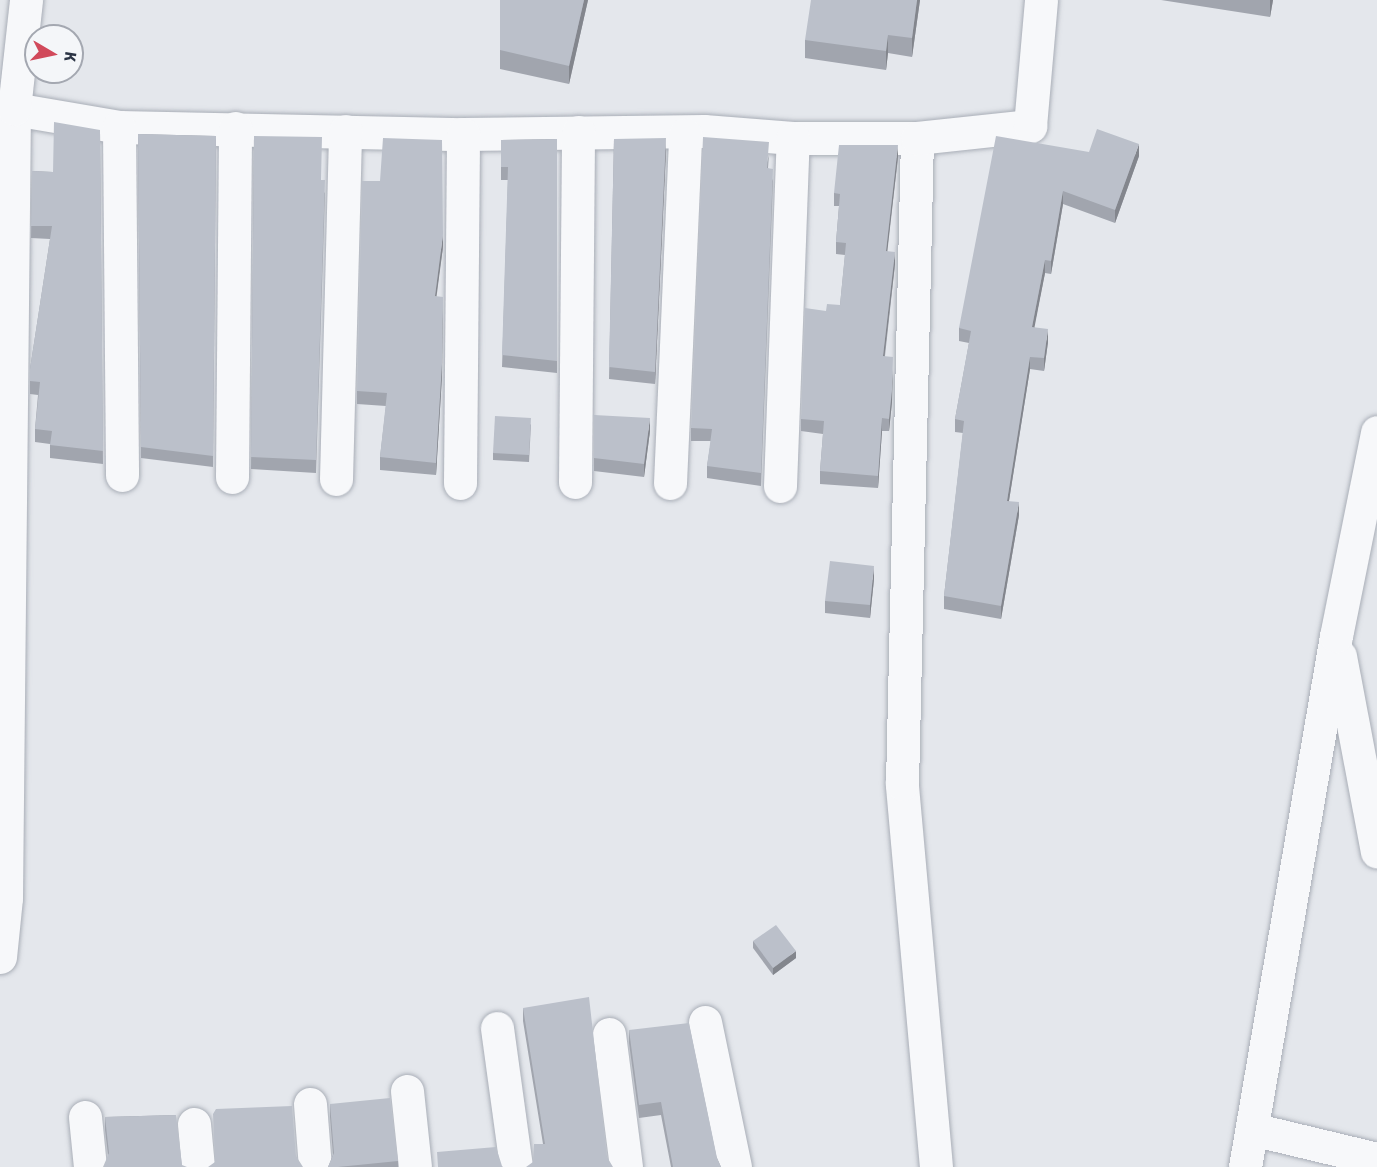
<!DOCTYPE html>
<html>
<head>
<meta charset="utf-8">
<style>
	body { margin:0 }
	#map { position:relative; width:1377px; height:1167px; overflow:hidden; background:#e4e7ec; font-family:Signika,sans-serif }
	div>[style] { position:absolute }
	.roads { filter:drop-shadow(0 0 2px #a9aeb7) drop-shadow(0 0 2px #a9aeb7) }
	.minor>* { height:33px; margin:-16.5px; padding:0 16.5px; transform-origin:16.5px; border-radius:16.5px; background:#f7f8fa }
	.wall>* { inset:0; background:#a1a5ae }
	.shaded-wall>* { inset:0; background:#83868d }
	.building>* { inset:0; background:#bbc0ca }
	span { translate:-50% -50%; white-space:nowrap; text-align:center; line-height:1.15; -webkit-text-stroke:4.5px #f4f6f9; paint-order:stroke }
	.north { position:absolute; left:24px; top:24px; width:60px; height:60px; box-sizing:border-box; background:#f4f6f9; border:2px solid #a4a8b1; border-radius:50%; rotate:99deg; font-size:16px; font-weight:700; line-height:24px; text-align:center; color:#2b3445 }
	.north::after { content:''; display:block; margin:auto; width:21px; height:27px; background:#d1495b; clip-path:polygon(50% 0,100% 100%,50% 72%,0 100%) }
</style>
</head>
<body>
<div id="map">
	<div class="roads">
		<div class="minor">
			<div style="left:14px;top:109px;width:107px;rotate:9.7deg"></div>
			<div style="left:119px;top:127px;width:344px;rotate:1.2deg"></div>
			<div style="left:463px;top:134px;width:241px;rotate:-0.7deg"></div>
			<div style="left:704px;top:131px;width:89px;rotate:4.5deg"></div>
			<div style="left:793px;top:138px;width:124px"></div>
			<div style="left:119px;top:127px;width:348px;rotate:89.5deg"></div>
			<div style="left:232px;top:477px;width:349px;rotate:-89.5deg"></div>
			<div style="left:336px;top:479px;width:348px;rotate:-88.5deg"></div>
			<div style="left:575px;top:482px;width:350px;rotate:-89.5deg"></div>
			<div style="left:460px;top:483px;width:349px;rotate:-89.5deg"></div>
			<div style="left:670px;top:483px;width:349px;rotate:-87.5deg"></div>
			<div style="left:780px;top:486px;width:348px;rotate:-87.9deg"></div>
			<div style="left:1340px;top:656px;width:199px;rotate:79.3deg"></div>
			<div style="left:0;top:957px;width:59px;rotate:-84.2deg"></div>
			<div style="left:6px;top:898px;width:789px;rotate:-89.42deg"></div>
			<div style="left:14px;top:109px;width:110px;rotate:-83.7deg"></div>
			<div style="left:705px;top:1022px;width:148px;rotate:78.3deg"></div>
			<div style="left:497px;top:1028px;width:140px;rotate:82.2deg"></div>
			<div style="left:609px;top:1034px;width:134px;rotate:82.7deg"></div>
			<div style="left:407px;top:1091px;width:76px;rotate:84deg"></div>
			<div style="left:310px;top:1104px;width:63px;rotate:85.5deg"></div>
			<div style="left:85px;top:1117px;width:50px;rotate:84.3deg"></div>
			<div style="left:194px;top:1124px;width:43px;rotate:84.7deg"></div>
			<div style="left:1252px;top:1129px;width:129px;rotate:13.5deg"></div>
			<div style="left:936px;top:1167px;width:385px;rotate:-95.1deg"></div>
			<div style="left:902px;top:784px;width:646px;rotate:-88.67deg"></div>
			<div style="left:917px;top:138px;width:114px;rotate:-6.1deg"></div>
			<div style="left:1030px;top:126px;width:126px;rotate:-85deg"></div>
			<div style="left:1245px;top:1167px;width:539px;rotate:-80.28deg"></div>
			<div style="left:1336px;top:636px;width:208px;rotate:-78.6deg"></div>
		</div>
	</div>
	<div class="wall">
		<div style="clip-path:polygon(500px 0,588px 0,569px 84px,500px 69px)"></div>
		<div style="clip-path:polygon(920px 0,912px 57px,888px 53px,886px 70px,805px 58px,805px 40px)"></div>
		<div style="clip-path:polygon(1161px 0,1273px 0,1270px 17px)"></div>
		<div style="clip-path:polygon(100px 130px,103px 464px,50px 458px,50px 444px,35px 442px,35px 429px,38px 395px,30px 394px,30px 369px,50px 239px,31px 238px,32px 171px,53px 172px)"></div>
		<div style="clip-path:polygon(138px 134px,216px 136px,213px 467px,141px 458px)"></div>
		<div style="clip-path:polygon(254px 136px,325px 193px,316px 473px,251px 469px)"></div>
		<div style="clip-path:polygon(557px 139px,557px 373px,502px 367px,508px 180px,501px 180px,501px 140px)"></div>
		<div style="clip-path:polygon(614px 139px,666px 150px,655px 384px,609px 379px)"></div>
		<div style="clip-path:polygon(1089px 152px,1139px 156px,1115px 223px,1063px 204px,1051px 274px,1045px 273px,1034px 327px,1048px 342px,1044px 371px,1030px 369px,1009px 501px,1019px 515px,1001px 619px,944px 609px,944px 596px,963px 433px,955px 432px,955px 419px,969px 343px,959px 341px,959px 328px)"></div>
		<div style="clip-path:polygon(769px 155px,768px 168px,773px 181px,761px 486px,707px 478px,707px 466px,711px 441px,691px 441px,691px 428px)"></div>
		<div style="clip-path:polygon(898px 157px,887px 251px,895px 264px,885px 356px,892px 402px,889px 431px,882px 431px,878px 488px,820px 484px,820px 471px,823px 434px,801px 431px,801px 419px,826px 311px,840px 305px,845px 255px,836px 254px,836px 242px,839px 206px,834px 206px,834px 193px)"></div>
		<div style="clip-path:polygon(443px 247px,436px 296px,442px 376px,436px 475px,380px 470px,380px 457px,386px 406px,357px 404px,357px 391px)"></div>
		<div style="clip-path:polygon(594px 415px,650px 431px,644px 477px,594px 471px)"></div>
		<div style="clip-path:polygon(531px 424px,529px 462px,493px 460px,493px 453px)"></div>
		<div style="clip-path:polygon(874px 579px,870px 618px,825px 613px,825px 601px)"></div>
		<div style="clip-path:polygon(753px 941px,796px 958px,773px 975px,753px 948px)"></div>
		<div style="clip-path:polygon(523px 1008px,607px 1157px,533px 1162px,543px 1144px,523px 1021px)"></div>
		<div style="clip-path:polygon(629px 1030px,717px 1158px,721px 1167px,671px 1167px,661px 1115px,639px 1118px,629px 1043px)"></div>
		<div style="clip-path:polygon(330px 1104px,398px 1161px,398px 1167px,328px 1167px,333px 1155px,330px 1117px)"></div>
		<div style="clip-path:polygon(176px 1115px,108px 1155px,105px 1130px,105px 1117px)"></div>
	</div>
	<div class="shaded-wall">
		<div style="clip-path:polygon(584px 0,588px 0,569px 84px,569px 66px)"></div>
		<div style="clip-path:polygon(917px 0,920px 0,912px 57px,912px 38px)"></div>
		<div style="clip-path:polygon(1270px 0,1273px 0,1270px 17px)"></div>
		<div style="clip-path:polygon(888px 35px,888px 53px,886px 70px,886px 51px)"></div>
		<div style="clip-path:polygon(666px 138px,666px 150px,655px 384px,655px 372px)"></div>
		<div style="clip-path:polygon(1139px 144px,1139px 156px,1115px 223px,1115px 210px)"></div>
		<div style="clip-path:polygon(898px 145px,898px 157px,886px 263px,886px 251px)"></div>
		<div style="clip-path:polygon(1063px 191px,1063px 204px,1051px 274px,1051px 261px)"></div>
		<div style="clip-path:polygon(443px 234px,443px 247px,435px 308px,435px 296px)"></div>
		<div style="clip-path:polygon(895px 252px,895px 264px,883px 368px,883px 356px)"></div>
		<div style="clip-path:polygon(1045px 260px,1045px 273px,1032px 340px,1032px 327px)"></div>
		<div style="clip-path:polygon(443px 297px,442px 376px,436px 475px,436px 463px)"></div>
		<div style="clip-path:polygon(1048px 329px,1048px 342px,1044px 371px,1044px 358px)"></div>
		<div style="clip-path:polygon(1030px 357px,1030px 369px,1007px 513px,1007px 501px)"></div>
		<div style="clip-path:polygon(893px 369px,892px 402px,889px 431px,889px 419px)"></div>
		<div style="clip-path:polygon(650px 418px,650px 431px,644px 477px,644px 464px)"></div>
		<div style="clip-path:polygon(882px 418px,882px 431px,878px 488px,878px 476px)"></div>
		<div style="clip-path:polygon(1019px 502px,1019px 515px,1001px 619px,1001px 606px)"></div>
		<div style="clip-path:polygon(874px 566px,874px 579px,870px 618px,870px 605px)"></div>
		<div style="clip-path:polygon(796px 951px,796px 958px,773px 975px,773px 968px)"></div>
	</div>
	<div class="building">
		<div style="clip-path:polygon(500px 0,584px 0,569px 66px,500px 50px)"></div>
		<div style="clip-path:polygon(811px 0,917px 0,912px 38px,888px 35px,886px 51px,805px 40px)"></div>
		<div style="clip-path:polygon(54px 122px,100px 130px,103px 451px,50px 445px,52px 431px,35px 429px,40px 382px,30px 381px,30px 369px,52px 226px,31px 226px,32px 171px,53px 172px)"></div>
		<div style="clip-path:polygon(1097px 129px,1139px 144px,1115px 210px,1063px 191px,1051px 261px,1045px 260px,1032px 327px,1048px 329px,1044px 358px,1030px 357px,1007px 501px,1019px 502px,1001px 606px,944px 596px,964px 421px,955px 419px,971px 331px,959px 328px,996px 136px,1089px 152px)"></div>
		<div style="clip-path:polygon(138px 134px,216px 136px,213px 456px,141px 447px)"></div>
		<div style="clip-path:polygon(254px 136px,322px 137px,321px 180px,325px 180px,316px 460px,251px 457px)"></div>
		<div style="clip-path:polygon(703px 137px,769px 142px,767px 168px,773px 169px,761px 473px,707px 466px,712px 429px,691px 428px)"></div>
		<div style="clip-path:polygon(383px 138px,442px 140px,443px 234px,435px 296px,443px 297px,442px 364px,436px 463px,380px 457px,387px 393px,357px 391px,362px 181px,380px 181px)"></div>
		<div style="clip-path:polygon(666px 138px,655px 372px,609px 367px,614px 139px)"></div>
		<div style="clip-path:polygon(557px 139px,557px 361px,502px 355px,508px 167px,501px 167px,501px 140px)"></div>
		<div style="clip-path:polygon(839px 145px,898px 145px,886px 251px,895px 252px,883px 356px,893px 357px,892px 390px,889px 419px,882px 418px,878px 476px,820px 471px,824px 421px,801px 419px,805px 308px,826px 311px,827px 304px,840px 305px,846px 243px,836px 242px,840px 194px,834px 193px)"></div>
		<div style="clip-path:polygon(594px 415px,650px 418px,644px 464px,594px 458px)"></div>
		<div style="clip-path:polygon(495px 416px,531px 418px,529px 455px,493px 453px)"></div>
		<div style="clip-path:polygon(830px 561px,874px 566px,870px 605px,825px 601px)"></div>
		<div style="clip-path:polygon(776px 925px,796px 951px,773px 968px,753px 941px)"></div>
		<div style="clip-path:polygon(589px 997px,607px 1157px,613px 1167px,526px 1167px,533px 1162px,534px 1144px,545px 1144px,523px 1008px)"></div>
		<div style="clip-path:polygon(689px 1023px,717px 1158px,721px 1167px,673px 1167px,661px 1102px,639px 1105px,629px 1030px)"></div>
		<div style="clip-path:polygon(390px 1098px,398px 1161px,338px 1167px,328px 1167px,334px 1153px,330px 1104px)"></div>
		<div style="clip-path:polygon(292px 1106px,296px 1156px,303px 1167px,208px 1167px,215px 1162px,213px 1114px,216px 1109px)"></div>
		<div style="clip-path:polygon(176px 1115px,182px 1165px,187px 1167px,103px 1167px,109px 1153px,105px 1117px)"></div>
		<div style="clip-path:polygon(496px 1147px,502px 1166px,503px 1167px,438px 1167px,437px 1152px)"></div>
	</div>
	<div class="north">K</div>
</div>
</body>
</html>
